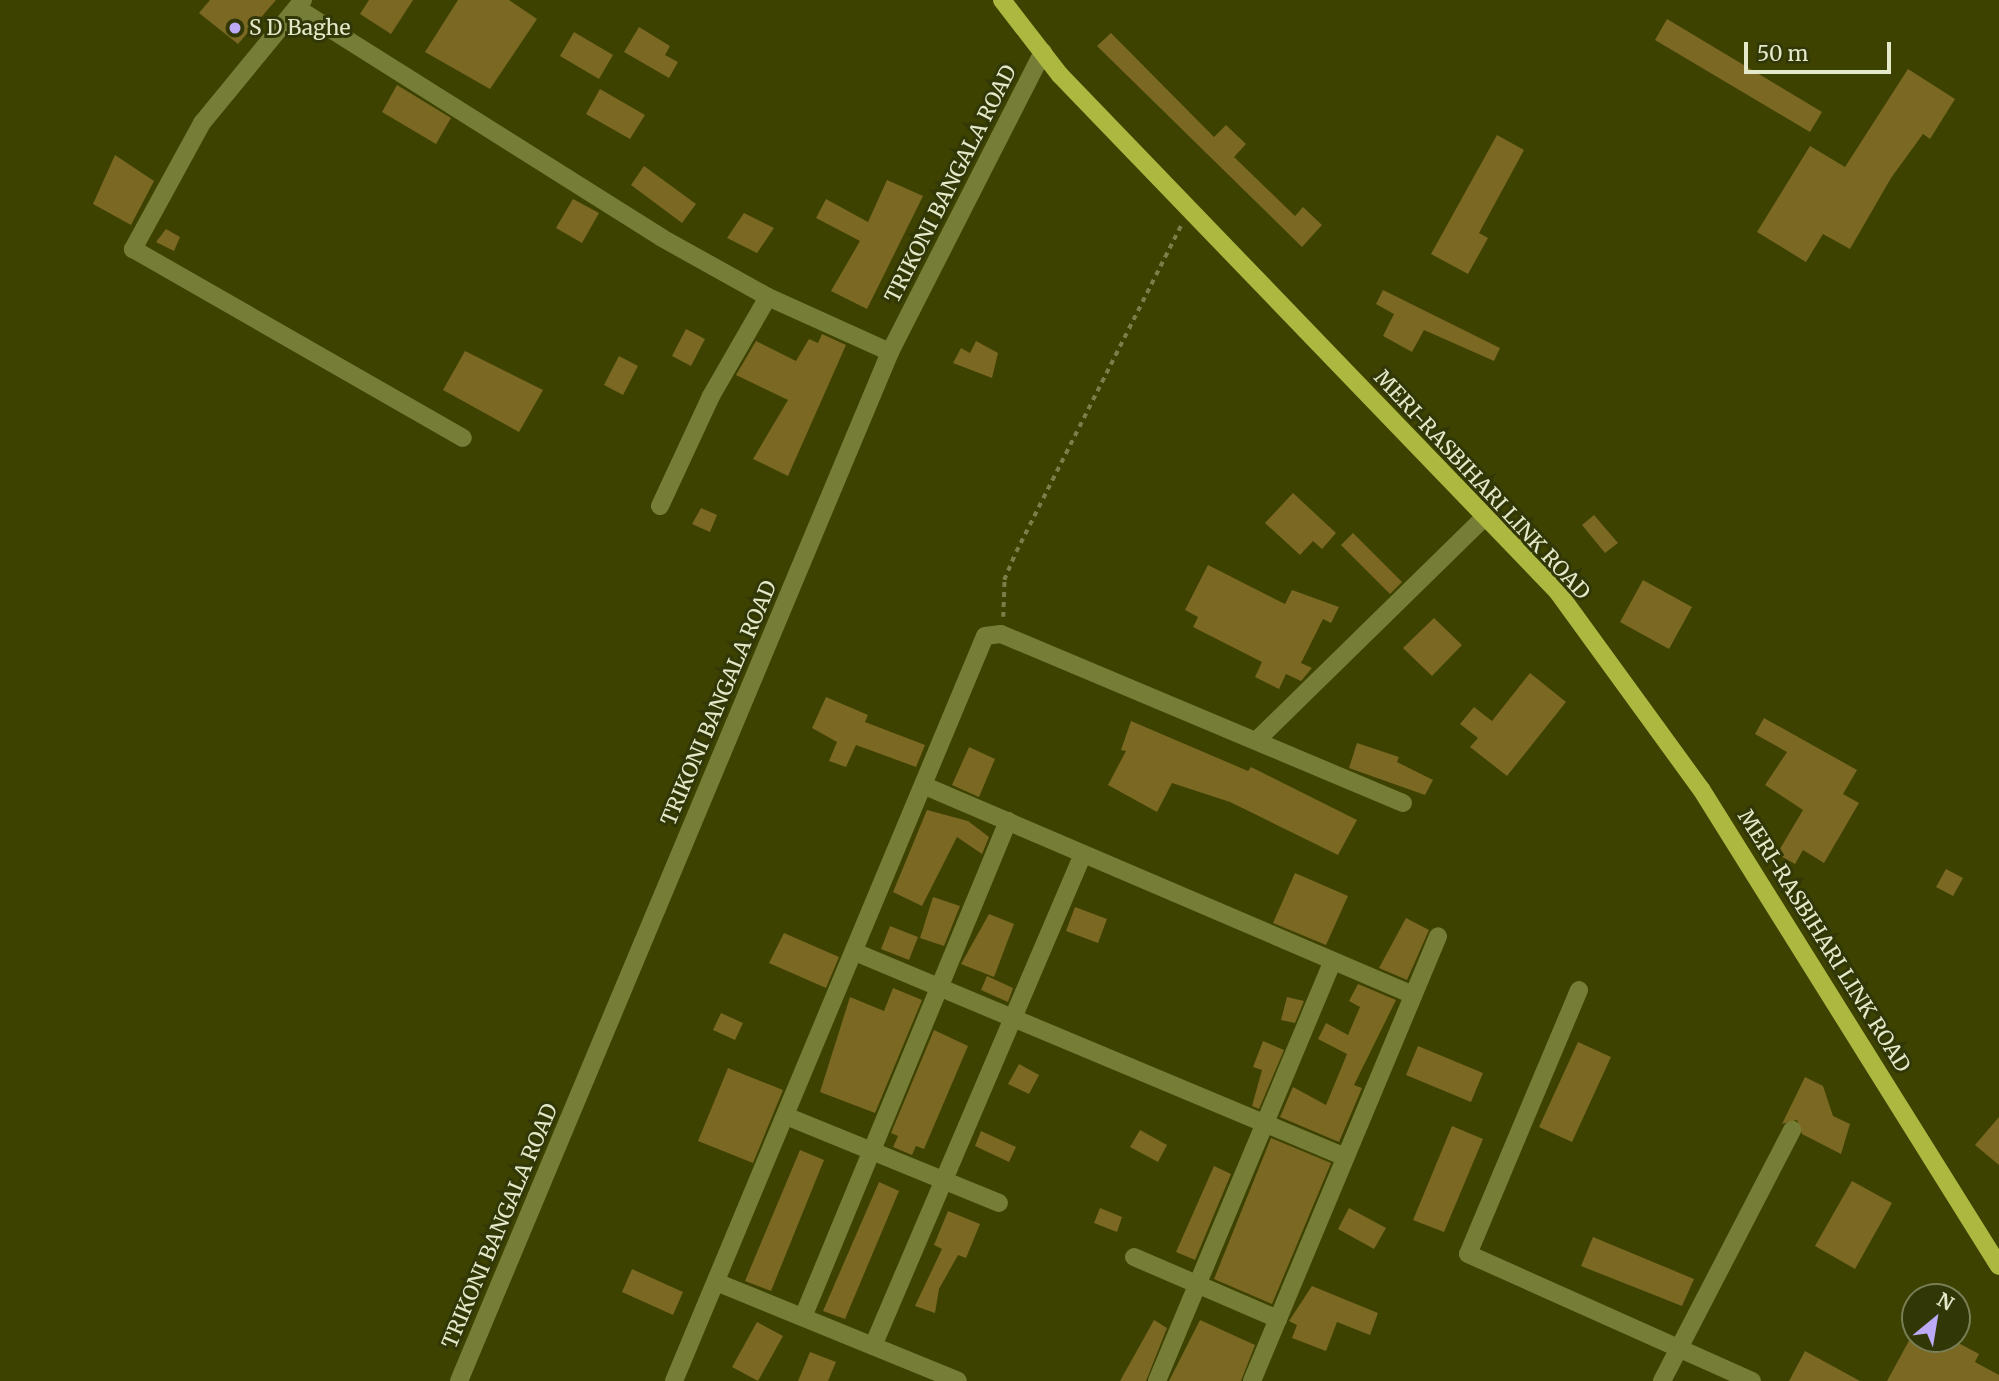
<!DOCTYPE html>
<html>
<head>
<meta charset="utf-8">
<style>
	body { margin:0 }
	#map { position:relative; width:1999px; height:1381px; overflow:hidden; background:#3d4200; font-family:Merriweather,serif }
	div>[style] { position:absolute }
	.building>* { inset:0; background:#7a6823 }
	.path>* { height:3.5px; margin-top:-1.75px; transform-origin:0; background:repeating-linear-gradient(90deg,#7a7f4a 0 5px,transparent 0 10px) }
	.minor>* { height:18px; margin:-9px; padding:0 9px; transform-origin:9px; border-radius:9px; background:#757d37 }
	.major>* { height:18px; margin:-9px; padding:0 9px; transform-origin:9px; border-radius:9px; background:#acb840 }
	.dots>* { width:19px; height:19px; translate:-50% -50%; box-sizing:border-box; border:4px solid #323707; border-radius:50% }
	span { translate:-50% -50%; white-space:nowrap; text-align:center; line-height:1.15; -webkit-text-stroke:6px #323707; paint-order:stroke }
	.poi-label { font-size:21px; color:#e4e9ca }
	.left { translate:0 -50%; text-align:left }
	.street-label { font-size:21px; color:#e4e9ca }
	.north { position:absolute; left:1901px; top:1283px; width:70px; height:70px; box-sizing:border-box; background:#323707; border:2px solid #797e55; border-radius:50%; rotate:30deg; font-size:19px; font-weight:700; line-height:28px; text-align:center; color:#e4e9ca }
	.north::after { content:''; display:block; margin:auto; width:24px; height:32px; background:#bcaaf6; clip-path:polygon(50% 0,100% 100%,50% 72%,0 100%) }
	.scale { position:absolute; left:1744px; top:42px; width:147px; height:32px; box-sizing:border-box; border:4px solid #e4e9ca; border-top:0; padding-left:9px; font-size:21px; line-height:24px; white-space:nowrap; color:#e4e9ca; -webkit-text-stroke:5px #323707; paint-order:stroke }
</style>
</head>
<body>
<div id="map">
	<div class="building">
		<div style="clip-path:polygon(210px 0,276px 0,238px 44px,199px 13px)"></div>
		<div style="clip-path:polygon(369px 0,413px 0,391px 34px,360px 14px)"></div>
		<div style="clip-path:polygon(458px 0,509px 0,537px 19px,490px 89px,425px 52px)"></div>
		<div style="clip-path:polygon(1667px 19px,1822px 112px,1810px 132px,1655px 40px)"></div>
		<div style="clip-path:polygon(639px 27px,670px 46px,665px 55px,678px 62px,669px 78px,624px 52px)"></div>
		<div style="clip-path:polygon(574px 32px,613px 55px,599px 79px,560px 56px)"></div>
		<div style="clip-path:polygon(1111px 33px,1214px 137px,1226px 125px,1246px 144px,1234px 157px,1295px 216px,1303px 207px,1322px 225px,1302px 247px,1097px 46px)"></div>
		<div style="clip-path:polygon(1908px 69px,1955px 99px,1930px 139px,1923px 134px,1891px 178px,1850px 249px,1823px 234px,1806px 262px,1757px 232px,1810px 146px,1845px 167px)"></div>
		<div style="clip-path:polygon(397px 85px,451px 118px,436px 144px,382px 112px)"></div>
		<div style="clip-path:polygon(600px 89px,645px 115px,630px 139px,586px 114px)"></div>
		<div style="clip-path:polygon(1497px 135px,1524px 150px,1479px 233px,1488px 238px,1468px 274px,1431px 254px)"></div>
		<div style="clip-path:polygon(115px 155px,154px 181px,131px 225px,93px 204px)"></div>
		<div style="clip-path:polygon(644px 166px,696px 204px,682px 223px,631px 185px)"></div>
		<div style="clip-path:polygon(887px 180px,923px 196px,867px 309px,831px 291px,860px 241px,816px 218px,826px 199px,868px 222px)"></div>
		<div style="clip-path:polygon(573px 199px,599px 213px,582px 243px,556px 228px)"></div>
		<div style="clip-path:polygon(744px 213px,774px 228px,757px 253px,727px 238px)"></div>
		<div style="clip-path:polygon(166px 229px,180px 237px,174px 251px,156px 242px)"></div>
		<div style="clip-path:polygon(1383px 290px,1500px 348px,1494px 361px,1424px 330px,1412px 352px,1383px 336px,1394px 314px,1376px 304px)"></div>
		<div style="clip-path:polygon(686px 329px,705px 339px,691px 366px,672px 356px)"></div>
		<div style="clip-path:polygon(822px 334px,846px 345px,788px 476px,753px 459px,788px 400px,736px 375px,756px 341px,796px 361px,809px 339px,818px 343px)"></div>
		<div style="clip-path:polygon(976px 341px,998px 353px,992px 378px,953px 363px,961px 348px,970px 353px)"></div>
		<div style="clip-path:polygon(465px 351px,543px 390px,519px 432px,443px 390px)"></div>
		<div style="clip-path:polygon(619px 356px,638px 366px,623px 395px,604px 385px)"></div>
		<div style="clip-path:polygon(1293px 493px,1336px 533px,1322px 549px,1313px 541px,1300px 555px,1265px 523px)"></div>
		<div style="clip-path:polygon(701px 508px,717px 515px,710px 532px,692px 524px)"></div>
		<div style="clip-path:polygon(1594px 515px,1618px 543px,1605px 553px,1582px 525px)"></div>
		<div style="clip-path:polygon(1353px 533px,1402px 582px,1390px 594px,1341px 545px)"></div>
		<div style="clip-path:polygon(1208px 565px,1285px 604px,1292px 590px,1339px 607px,1331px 623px,1323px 619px,1301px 663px,1312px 668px,1301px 681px,1286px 674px,1279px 689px,1255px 677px,1262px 662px,1193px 627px,1198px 617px,1185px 610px)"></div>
		<div style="clip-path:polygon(1643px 580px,1692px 607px,1669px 649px,1620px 622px)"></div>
		<div style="clip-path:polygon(1434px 618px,1462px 645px,1432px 676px,1403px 648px)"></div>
		<div style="clip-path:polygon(1530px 673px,1566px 702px,1507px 776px,1470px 747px,1478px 738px,1460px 724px,1474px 707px,1492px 721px)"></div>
		<div style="clip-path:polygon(826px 697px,868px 715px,865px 722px,925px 745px,916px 767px,856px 745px,846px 767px,829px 761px,837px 742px,812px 728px)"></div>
		<div style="clip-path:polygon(1764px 718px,1857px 770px,1843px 794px,1859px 803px,1824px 863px,1803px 850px,1795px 864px,1777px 854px,1803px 810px,1765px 785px,1787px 752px,1755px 734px)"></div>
		<div style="clip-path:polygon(1131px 721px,1248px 771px,1251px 767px,1357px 820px,1338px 855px,1230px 802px,1172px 783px,1157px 812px,1108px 785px,1126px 751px,1121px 750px)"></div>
		<div style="clip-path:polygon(1357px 743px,1399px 757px,1397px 762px,1433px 780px,1425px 795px,1349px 768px)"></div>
		<div style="clip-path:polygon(969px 747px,995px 759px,979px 797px,952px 785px)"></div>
		<div style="clip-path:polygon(927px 810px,968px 821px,989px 837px,982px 854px,957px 837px,922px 906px,893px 892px)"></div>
		<div style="clip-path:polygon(1946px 869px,1963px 878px,1953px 896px,1936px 887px)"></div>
		<div style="clip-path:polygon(1295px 873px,1348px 896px,1326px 945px,1273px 923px)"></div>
		<div style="clip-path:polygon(933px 897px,960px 906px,944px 946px,920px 938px)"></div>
		<div style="clip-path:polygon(1075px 907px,1107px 919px,1098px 943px,1066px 931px)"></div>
		<div style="clip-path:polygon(989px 914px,1014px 924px,994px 977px,961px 964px)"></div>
		<div style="clip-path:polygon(1406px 918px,1429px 930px,1407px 980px,1379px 968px)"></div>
		<div style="clip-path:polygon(890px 926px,918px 937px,909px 960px,881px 949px)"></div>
		<div style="clip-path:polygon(784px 933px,839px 957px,826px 988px,769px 963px)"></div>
		<div style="clip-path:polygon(987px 976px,1013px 988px,1008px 1002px,981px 990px)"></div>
		<div style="clip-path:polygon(1358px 984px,1396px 1000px,1354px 1085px,1362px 1088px,1339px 1142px,1280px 1117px,1293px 1087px,1326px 1105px,1347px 1054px,1318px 1039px,1326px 1023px,1348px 1035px,1360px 1007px,1349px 1001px)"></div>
		<div style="clip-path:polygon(893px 988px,922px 1000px,875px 1113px,820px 1092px,850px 997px,884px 1011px)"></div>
		<div style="clip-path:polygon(1287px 997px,1304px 1001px,1295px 1023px,1281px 1020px)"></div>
		<div style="clip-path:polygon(721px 1013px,743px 1023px,735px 1040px,713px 1030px)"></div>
		<div style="clip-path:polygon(934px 1030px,968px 1046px,924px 1149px,916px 1146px,912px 1155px,893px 1147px,898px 1136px,891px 1133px)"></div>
		<div style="clip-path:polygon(1263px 1041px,1284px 1050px,1259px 1109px,1252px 1106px,1262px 1070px,1253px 1067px)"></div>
		<div style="clip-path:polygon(1578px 1042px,1611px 1057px,1572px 1142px,1539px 1127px)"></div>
		<div style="clip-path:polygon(1418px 1046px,1483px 1073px,1471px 1102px,1406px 1075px)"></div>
		<div style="clip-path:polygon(1019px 1064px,1039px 1075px,1029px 1094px,1008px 1084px)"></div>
		<div style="clip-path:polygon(728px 1068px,783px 1090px,753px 1163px,698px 1141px)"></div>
		<div style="clip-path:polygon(1805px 1077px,1823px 1086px,1833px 1116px,1850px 1124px,1841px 1154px,1802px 1134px,1797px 1120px,1782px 1124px)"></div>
		<div style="clip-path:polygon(1999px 1117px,1999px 1165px,1975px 1145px)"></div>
		<div style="clip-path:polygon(1452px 1126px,1483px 1139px,1444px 1232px,1413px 1220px)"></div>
		<div style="clip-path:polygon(1140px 1130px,1167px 1145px,1158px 1162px,1130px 1147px)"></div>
		<div style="clip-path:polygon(981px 1131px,1016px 1147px,1009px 1162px,975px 1146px)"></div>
		<div style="clip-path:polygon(1271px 1138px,1331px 1163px,1272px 1304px,1214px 1279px)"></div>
		<div style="clip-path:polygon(800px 1150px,824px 1160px,771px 1291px,745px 1281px)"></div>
		<div style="clip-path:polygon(1214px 1166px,1231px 1174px,1195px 1260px,1176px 1252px)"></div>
		<div style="clip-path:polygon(1852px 1181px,1892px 1203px,1855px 1269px,1815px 1246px)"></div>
		<div style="clip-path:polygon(879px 1182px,899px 1191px,845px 1319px,823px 1311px)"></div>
		<div style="clip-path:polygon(1100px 1208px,1122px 1217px,1117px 1232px,1094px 1223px)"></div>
		<div style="clip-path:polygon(1349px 1208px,1386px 1228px,1374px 1249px,1338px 1229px)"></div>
		<div style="clip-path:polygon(948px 1211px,980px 1224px,966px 1258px,958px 1255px,939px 1289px,935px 1313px,915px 1306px,942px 1249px,934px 1245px)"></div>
		<div style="clip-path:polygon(1593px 1237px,1694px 1279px,1682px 1306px,1581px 1266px)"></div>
		<div style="clip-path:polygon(632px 1269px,683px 1292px,673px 1315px,622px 1292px)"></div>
		<div style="clip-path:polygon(1312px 1286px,1378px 1313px,1370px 1335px,1337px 1322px,1326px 1351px,1292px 1338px,1297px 1325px,1289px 1321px)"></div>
		<div style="clip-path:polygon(1154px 1320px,1167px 1328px,1146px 1381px,1120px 1381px)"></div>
		<div style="clip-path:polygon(1200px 1320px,1255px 1345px,1241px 1381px,1169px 1381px)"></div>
		<div style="clip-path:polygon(757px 1322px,783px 1336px,758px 1381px,732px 1367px)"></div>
		<div style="clip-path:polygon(1910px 1339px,1951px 1339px,1979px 1354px,1975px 1362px,1999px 1375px,1999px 1381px,1887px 1381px)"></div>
		<div style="clip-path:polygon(1805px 1351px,1860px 1381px,1789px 1381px)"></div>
		<div style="clip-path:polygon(810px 1352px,836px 1362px,828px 1381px,798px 1381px)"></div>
	</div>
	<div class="path">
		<div style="left:1003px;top:617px;width:37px;rotate:-88deg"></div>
		<div style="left:1004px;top:580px;width:30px;rotate:-67deg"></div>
		<div style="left:1016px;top:552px;width:365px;rotate:-63.2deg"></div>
	</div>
	<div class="minor">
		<div style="left:303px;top:0;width:159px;rotate:129.4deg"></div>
		<div style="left:202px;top:123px;width:144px;rotate:118.7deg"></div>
		<div style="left:133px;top:249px;width:380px;rotate:29.8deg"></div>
		<div style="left:297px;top:8px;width:431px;rotate:32.2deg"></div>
		<div style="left:662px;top:238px;width:121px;rotate:29.1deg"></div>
		<div style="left:768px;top:297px;width:134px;rotate:24.3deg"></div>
		<div style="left:660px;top:506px;width:121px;rotate:-65.1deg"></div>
		<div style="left:711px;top:396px;width:114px;rotate:-60.1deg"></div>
		<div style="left:1259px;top:738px;width:316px;rotate:-44.4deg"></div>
		<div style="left:925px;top:786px;width:531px;rotate:23.18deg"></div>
		<div style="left:855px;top:952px;width:531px;rotate:22.7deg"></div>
		<div style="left:1579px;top:990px;width:286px;rotate:112.8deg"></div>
		<div style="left:1468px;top:1254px;width:311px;rotate:24.1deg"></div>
		<div style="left:786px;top:1116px;width:230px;rotate:22.2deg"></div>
		<div style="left:1134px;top:1257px;width:157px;rotate:23.3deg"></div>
		<div style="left:716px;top:1282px;width:261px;rotate:22.2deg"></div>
		<div style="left:803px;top:1317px;width:537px;rotate:-67.54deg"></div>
		<div style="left:873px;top:1346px;width:535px;rotate:-66.89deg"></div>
		<div style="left:459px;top:1381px;width:1116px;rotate:-67.27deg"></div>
		<div style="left:890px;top:352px;width:337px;rotate:-63deg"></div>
		<div style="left:674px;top:1381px;width:807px;rotate:-67.34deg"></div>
		<div style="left:985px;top:636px;width:16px;rotate:-7deg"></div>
		<div style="left:1001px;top:634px;width:436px;rotate:22.8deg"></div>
		<div style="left:1157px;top:1381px;width:455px;rotate:-67.3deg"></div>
		<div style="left:1252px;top:1381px;width:482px;rotate:-67.3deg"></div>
		<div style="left:1662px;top:1381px;width:283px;rotate:-62.6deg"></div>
	</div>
	<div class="major">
		<div style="left:1002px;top:0;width:95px;rotate:52.3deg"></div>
		<div style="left:1060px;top:75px;width:716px;rotate:46.07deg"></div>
		<div style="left:1557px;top:591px;width:245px;rotate:54deg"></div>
		<div style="left:1701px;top:789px;width:562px;rotate:58.01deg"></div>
	</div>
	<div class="dots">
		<div style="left:235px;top:28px;background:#bcaaf6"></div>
	</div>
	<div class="poi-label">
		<span class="left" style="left:249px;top:28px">S D Baghe</span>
	</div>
	<div class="street-label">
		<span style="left:951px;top:184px;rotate:-63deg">TRIKONI BANGALA ROAD</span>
		<span style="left:1482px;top:485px;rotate:47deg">MERI-RASBIHARI LINK ROAD</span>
		<span style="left:719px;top:703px;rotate:-67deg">TRIKONI BANGALA ROAD</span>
		<span style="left:1824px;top:941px;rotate:58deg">MERI-RASBIHARI LINK ROAD</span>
		<span style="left:500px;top:1226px;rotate:-67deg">TRIKONI BANGALA ROAD</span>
	</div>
	<div class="north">N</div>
	<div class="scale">50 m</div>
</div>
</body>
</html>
